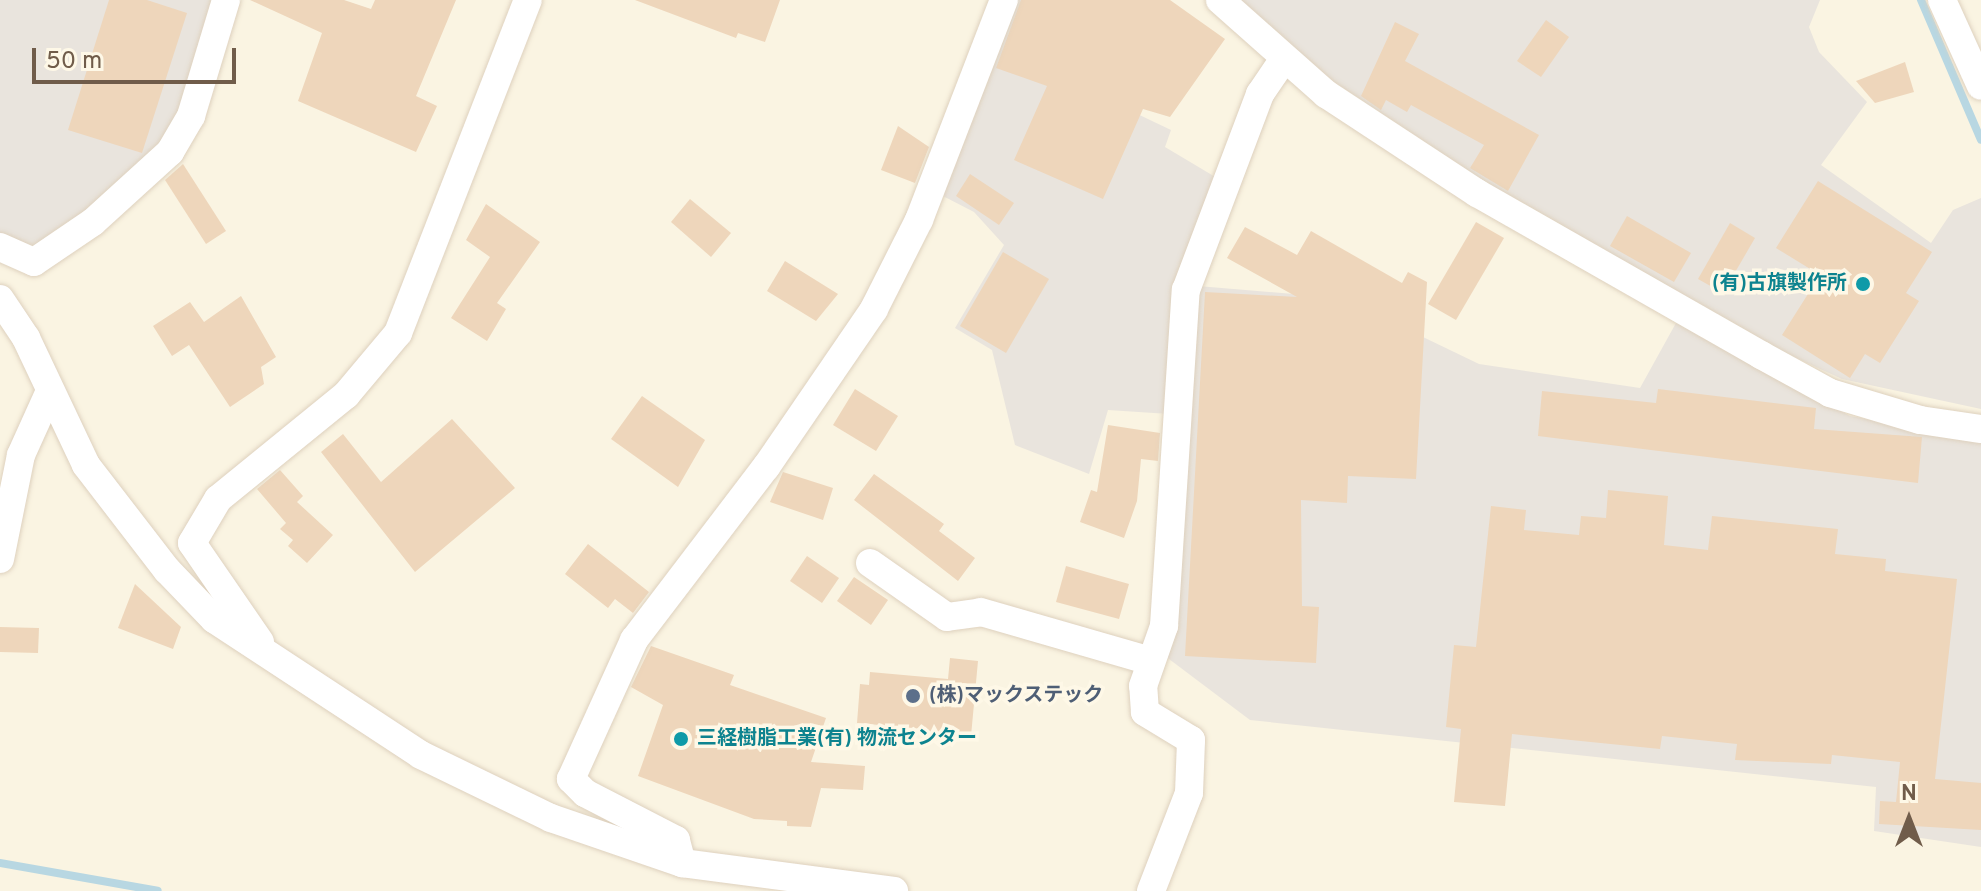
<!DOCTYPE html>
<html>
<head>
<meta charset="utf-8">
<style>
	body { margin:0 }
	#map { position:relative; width:1981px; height:891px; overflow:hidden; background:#faf4e2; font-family:Overpass,"Noto Sans JP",sans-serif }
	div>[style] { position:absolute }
	.industrial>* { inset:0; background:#e9e4dd }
	.stream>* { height:8px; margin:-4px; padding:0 4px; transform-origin:4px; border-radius:4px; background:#b8d7e2 }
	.building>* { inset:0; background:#eed6bb }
	.roads { filter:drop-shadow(0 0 2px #ded1be) drop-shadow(0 0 2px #ded1be) }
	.street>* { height:28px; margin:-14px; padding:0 14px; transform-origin:14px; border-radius:14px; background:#fff }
	.dots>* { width:22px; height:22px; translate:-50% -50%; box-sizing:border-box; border:4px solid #fef8e7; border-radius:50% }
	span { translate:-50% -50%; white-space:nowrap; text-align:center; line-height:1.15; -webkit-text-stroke:7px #fef8e7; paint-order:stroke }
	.culture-label { font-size:20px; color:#0d838f; font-weight:700 }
	.right { translate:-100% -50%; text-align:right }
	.left { translate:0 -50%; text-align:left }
	.service-label { font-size:20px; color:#4e5e75; font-weight:700 }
	.north { position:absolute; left:1869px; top:779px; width:80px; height:80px; -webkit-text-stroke:6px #fef8e7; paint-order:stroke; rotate:0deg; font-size:22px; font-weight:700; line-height:32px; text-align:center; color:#705c4a }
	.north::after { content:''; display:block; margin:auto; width:28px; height:36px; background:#705c4a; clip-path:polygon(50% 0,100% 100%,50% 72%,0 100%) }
	.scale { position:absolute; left:32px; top:48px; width:204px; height:36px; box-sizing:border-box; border:4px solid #705c4a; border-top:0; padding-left:10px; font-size:24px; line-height:28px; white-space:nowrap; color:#705c4a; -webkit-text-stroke:6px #fef8e7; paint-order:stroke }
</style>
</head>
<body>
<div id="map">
	<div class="industrial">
		<div style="clip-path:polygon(0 0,216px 0,180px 121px,115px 191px,33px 248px,0 234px)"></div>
		<div style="clip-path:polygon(1014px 0,1148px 0,1085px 89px,1171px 130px,1165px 147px,1217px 178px,1175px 287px,1169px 414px,1108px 410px,1089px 474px,1015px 445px,992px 350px,955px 328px,1004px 245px,974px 212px,941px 195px)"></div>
		<div style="clip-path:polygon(1240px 0,1820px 0,1809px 27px,1819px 52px,1867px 102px,1821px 165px,1931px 243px,1953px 210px,1981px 198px,1981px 409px,1842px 379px,1779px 350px,1479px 178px,1331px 80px)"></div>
		<div style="clip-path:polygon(1198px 286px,1342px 298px,1479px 364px,1640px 388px,1676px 323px,1850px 416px,1981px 439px,1981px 847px,1874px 831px,1876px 787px,1250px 720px,1165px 656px)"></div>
	</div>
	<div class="stream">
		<div style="left:1921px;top:0;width:152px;rotate:66.8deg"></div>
		<div style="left:0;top:863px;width:160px;rotate:10deg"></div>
	</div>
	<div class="building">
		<div style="clip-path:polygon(109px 0,147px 0,187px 13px,142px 153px,68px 130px)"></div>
		<div style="clip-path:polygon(250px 0,344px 0,371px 9px,375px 0,456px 0,416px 96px,437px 106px,416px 152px,298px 101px,322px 33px)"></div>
		<div style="clip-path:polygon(635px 0,780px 0,765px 42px,738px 33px,736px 38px)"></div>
		<div style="clip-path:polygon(1021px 0,1170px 0,1225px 39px,1170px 117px,1143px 109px,1103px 199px,1014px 160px,1047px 86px,996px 68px)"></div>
		<div style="clip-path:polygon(1546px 20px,1569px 37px,1541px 77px,1517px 61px)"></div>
		<div style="clip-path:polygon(1395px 22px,1419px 34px,1405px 61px,1539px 135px,1508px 191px,1470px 168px,1484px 145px,1411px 105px,1407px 112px,1386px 100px,1381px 110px,1361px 96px)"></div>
		<div style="clip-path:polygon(1905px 62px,1914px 92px,1875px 103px,1856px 81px)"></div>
		<div style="clip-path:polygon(898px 126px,929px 147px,915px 183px,881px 170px)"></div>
		<div style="clip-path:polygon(183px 164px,226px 231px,206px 244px,165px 180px)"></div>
		<div style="clip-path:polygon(970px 174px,1014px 203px,999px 225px,956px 196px)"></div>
		<div style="clip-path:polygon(1818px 181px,1932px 252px,1906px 293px,1919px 301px,1880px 363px,1865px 354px,1850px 378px,1782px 335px,1820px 275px,1776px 248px)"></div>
		<div style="clip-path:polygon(690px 199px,731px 233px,711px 257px,671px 222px)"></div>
		<div style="clip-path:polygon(486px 204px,540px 242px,497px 303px,506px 309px,487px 341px,451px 318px,490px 257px,466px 240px)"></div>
		<div style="clip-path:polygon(1627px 216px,1691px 253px,1674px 282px,1610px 246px)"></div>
		<div style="clip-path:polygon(1476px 222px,1504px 238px,1456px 320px,1428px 304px)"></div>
		<div style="clip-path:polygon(1730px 223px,1755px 238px,1723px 293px,1698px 279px)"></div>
		<div style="clip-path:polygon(1245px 227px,1297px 255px,1311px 231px,1402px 283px,1408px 272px,1427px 282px,1416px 479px,1348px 476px,1347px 503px,1301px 500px,1302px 606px,1319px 607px,1316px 663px,1185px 656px,1205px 292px,1297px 297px,1227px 258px)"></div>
		<div style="clip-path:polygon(1003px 252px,1049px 279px,1006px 353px,960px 326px)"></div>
		<div style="clip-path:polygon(785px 261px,838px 294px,816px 321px,767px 291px)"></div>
		<div style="clip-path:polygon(241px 296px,276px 357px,261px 367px,264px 384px,230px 407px,189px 345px,172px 356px,153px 326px,190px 302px,204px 322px)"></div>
		<div style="clip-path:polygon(855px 389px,898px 416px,876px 451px,833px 425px)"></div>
		<div style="clip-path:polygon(1658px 389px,1816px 408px,1814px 429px,1922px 437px,1918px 483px,1538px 436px,1542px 391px,1656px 403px)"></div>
		<div style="clip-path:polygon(642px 396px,705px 440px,678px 487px,611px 439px)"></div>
		<div style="clip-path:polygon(452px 419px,515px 488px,415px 572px,321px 452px,343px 434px,381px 482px)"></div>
		<div style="clip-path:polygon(1108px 425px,1160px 433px,1158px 461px,1141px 459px,1137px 501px,1124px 538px,1080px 522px,1091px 490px,1097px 492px)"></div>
		<div style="clip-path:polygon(280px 470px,303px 496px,297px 502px,333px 535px,307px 563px,288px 546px,293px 540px,280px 529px,286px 523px,257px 489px)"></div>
		<div style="clip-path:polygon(783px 472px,833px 488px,823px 520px,770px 502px)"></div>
		<div style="clip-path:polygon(874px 474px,944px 524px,939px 531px,975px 558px,958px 581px,854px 500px)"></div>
		<div style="clip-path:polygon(1608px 490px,1668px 496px,1664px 545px,1708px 550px,1712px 516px,1838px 529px,1835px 554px,1886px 559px,1885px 571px,1957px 579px,1935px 779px,1981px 783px,1981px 830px,1879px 824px,1880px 801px,1896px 802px,1900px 762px,1832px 755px,1831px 764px,1735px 760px,1737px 744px,1662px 736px,1660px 749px,1512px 734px,1505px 806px,1454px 802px,1461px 729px,1446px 727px,1454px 645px,1476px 647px,1491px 506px,1526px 510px,1524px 530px,1579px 535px,1581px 516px,1606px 518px)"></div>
		<div style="clip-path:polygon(588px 544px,649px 592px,633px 613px,615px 599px,608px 608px,565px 574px)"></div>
		<div style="clip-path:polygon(807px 556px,839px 578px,822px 603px,790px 581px)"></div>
		<div style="clip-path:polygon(1066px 566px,1129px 584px,1119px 619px,1056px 602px)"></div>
		<div style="clip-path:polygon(854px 577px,888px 600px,871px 625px,837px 601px)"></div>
		<div style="clip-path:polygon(135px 584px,181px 627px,173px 649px,118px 628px)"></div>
		<div style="clip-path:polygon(0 627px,39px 628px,38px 653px,0 652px)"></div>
		<div style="clip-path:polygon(651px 646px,734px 675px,730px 685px,826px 718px,811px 762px,865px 766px,863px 790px,821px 788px,811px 827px,787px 826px,787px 821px,754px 819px,638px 776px,663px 705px,631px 687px)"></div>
		<div style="clip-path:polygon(950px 658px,978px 661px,971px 736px,923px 738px,924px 729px,857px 723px,860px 684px,869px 685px,870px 672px,948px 679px)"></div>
	</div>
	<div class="roads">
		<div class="street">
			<div style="left:1220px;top:0;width:142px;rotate:41.6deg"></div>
			<div style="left:1326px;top:94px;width:181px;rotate:33.3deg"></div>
			<div style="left:1477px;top:193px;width:327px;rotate:29.7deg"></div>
			<div style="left:1761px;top:355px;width:79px;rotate:28.8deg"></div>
			<div style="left:1830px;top:393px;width:94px;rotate:16.7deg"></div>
			<div style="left:1920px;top:420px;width:62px;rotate:8.4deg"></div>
			<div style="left:1942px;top:0;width:94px;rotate:65.6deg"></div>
			<div style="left:0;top:247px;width:37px;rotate:24deg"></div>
			<div style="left:34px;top:262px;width:71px;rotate:-34.1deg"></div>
			<div style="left:93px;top:222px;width:104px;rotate:-42.3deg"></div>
			<div style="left:170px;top:152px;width:42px;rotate:-59.7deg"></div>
			<div style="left:191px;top:116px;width:121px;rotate:-73.2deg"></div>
			<div style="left:0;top:299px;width:47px;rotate:56.3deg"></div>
			<div style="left:26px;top:338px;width:140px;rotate:64.7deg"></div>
			<div style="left:86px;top:465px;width:133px;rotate:52.4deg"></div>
			<div style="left:167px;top:570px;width:68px;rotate:46.2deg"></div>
			<div style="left:214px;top:619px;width:248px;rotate:33.3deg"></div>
			<div style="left:421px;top:755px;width:144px;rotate:25.9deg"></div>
			<div style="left:551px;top:818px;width:139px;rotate:19deg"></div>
			<div style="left:682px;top:863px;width:214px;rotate:7.5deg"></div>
			<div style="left:0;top:559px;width:106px;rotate:-78.6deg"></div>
			<div style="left:21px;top:455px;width:68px;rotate:-65.7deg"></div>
			<div style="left:870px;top:563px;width:94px;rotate:35deg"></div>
			<div style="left:947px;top:617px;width:34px;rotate:-8deg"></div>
			<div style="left:981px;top:612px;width:177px;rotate:16.1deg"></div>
			<div style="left:260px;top:642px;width:120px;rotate:-124.5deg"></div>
			<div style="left:192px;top:543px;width:51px;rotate:-59.4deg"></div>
			<div style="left:218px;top:499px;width:165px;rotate:-39.1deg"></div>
			<div style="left:346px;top:395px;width:81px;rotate:-50deg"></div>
			<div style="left:398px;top:333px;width:357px;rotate:-68.7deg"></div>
			<div style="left:682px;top:863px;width:24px;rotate:-105deg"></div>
			<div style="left:676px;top:840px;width:102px;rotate:-152.7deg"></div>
			<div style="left:585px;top:793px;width:20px;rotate:-135deg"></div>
			<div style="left:571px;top:779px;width:153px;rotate:-65.6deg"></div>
			<div style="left:634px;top:640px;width:218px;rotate:-52.7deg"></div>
			<div style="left:766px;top:467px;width:191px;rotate:-55.6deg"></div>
			<div style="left:874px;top:309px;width:100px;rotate:-63.2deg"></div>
			<div style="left:919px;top:220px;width:236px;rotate:-68.9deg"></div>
			<div style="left:1151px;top:891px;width:105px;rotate:-68.8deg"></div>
			<div style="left:1189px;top:793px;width:53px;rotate:-87.8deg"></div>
			<div style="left:1191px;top:740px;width:54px;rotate:-148.7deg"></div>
			<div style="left:1145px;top:712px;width:26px;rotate:-94deg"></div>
			<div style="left:1143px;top:686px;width:64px;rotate:-70.7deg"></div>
			<div style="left:1164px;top:626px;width:337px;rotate:-86.3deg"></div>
			<div style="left:1186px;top:290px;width:210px;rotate:-69.3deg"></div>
			<div style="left:1260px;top:94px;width:41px;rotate:-55.9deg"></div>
		</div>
	</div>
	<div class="dots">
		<div style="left:1863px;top:284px;background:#0f9aa8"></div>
		<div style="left:913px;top:696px;background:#5c6f8a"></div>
		<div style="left:681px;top:739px;background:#0f9aa8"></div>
	</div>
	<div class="culture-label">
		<span class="right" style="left:1847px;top:284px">(有)古旗製作所</span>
		<span class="left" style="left:697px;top:739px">三経樹脂工業(有) 物流センター</span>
	</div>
	<div class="service-label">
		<span class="left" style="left:929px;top:696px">(株)マックステック</span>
	</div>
	<div class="north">N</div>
	<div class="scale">50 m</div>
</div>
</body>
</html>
